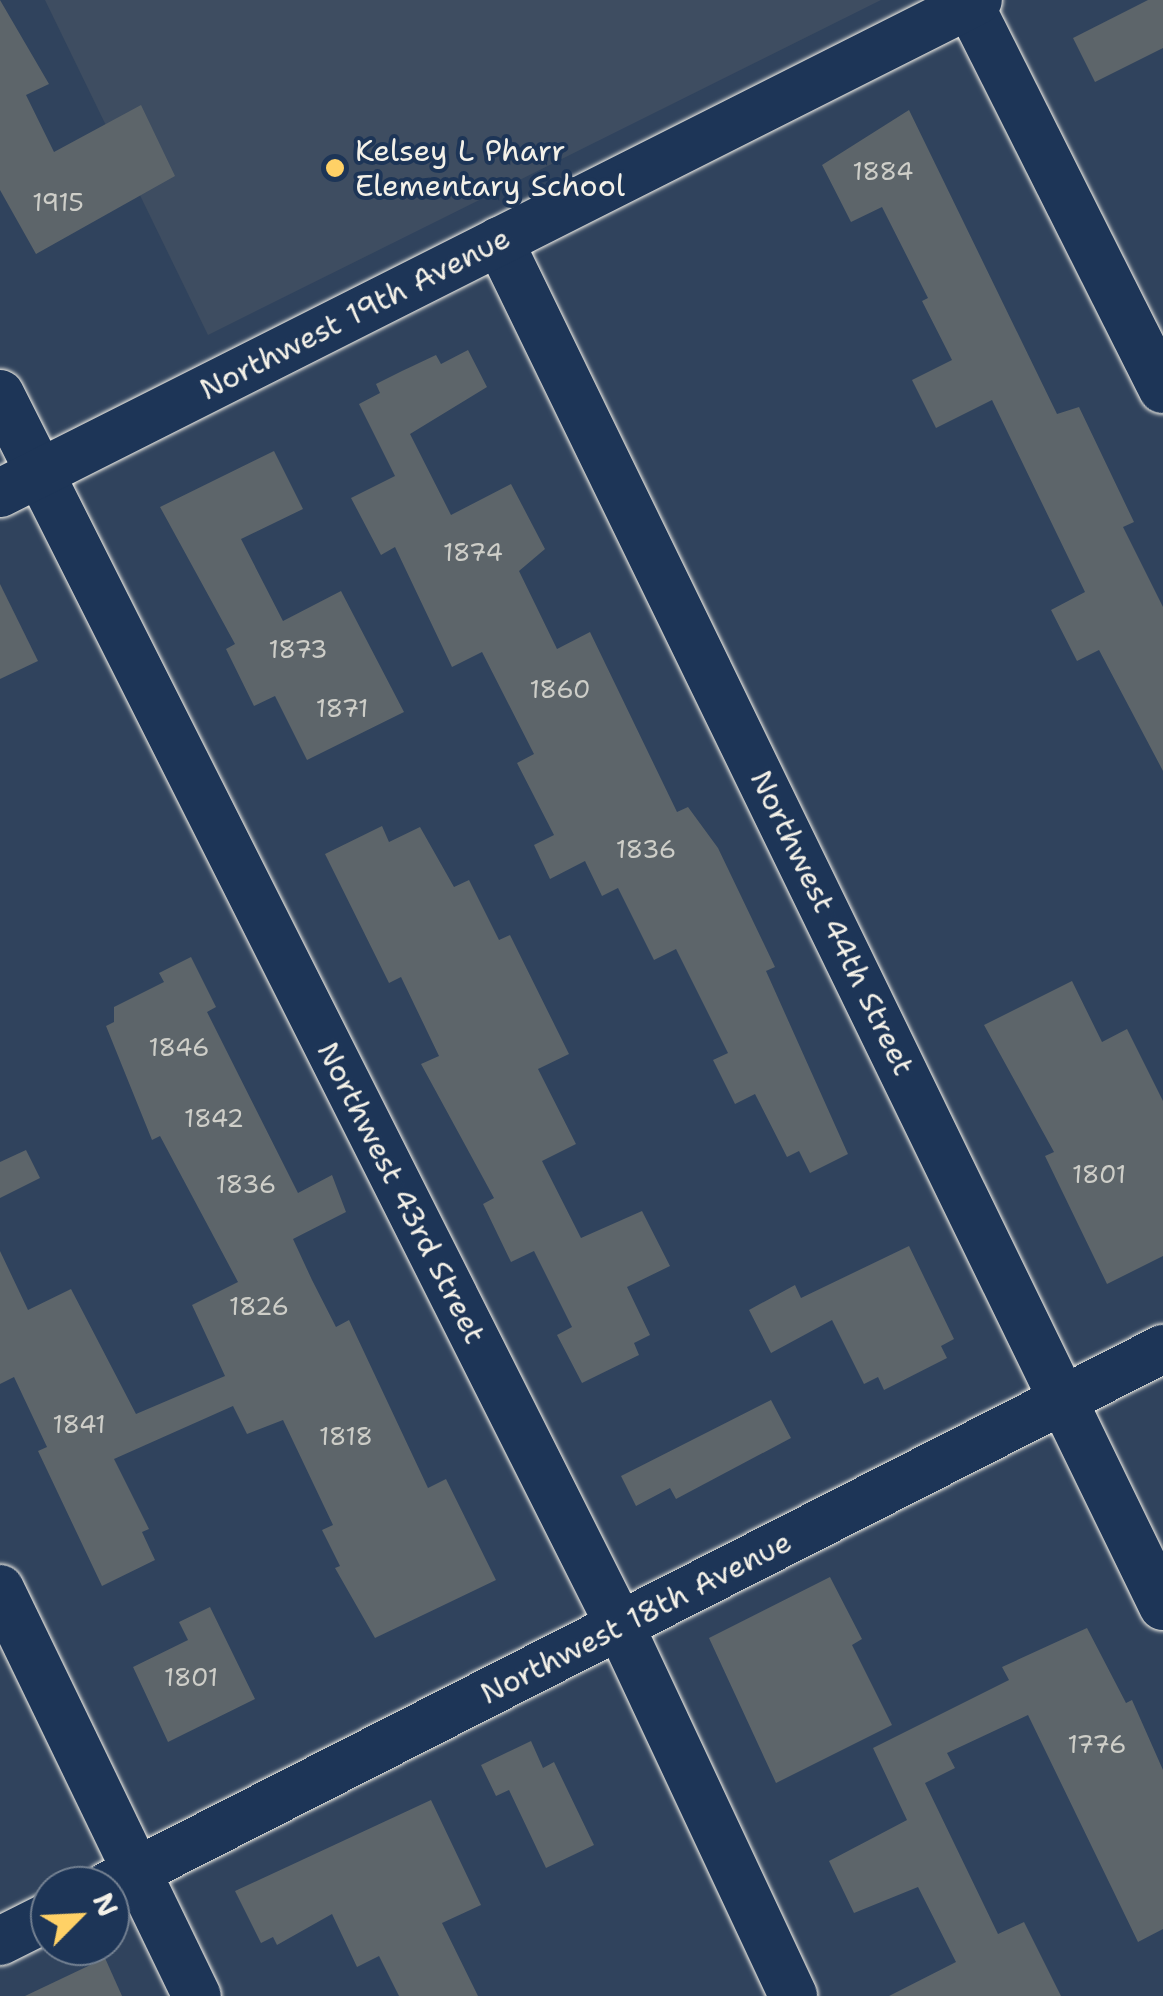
<!DOCTYPE html>
<html>
<head>
<meta charset="utf-8">
<style>
	body { margin:0 }
	#map { position:relative; width:1163px; height:1996px; overflow:hidden; background:#30435d; font-family:"Shantell Sans",sans-serif }
	div>[style] { position:absolute }
	.built>* { inset:0; background:#3e4d61 }
	.building>* { inset:0; background:#5d656a }
	.roads { filter:drop-shadow(0 0 2px #f4f1e8) drop-shadow(0 0 2px #f4f1e8) }
	.street>* { height:48px; margin:-24px; padding:0 24px; transform-origin:24px; border-radius:24px; background:#1d3557 }
	.dots>* { width:28px; height:28px; translate:-50% -50%; box-sizing:border-box; border:5px solid #1d3557; border-radius:50% }
	span { translate:-50% -50%; white-space:nowrap; text-align:center; line-height:1.15; -webkit-text-stroke:8px #1d3557; paint-order:stroke }
	.number-label { font-size:25px; color:#cecec8 }
	.number-label span { -webkit-text-stroke-width:0 }
	.poi-label { font-size:30px; color:#f4f1e8 }
	.left { translate:0 -50%; text-align:left }
	.street-label { font-size:30px; color:#f4f1e8 }
	.north { position:absolute; left:30px; top:1866px; width:100px; height:100px; box-sizing:border-box; background:#1d3557; border:2px solid #738091; border-radius:50%; rotate:66deg; font-size:28px; font-weight:700; line-height:40px; text-align:center; color:#f4f1e8 }
	.north::after { content:''; display:block; margin:auto; width:35px; height:45px; background:#ffd166; clip-path:polygon(50% 0,100% 100%,50% 72%,0 100%) }
</style>
</head>
<body>
<div id="map">
	<div class="built">
		<div style="clip-path:polygon(45px 0,881px 0,208px 335px)"></div>
	</div>
	<div class="building">
		<div style="clip-path:polygon(0 0,49px 84px,26px 95px,54px 152px,141px 105px,175px 176px,36px 254px,0 190px)"></div>
		<div style="clip-path:polygon(1148px 0,1163px 0,1163px 48px,1095px 82px,1073px 38px)"></div>
		<div style="clip-path:polygon(909px 110px,1057px 414px,1079px 407px,1134px 522px,1123px 527px,1163px 607px,1163px 771px,1099px 650px,1077px 661px,1051px 610px,1085px 592px,992px 400px,936px 428px,912px 380px,952px 360px,922px 301px,928px 298px,882px 207px,851px 222px,822px 165px)"></div>
		<div style="clip-path:polygon(468px 350px,487px 387px,410px 434px,451px 515px,511px 484px,545px 549px,519px 571px,557px 649px,590px 632px,677px 812px,688px 807px,718px 848px,775px 967px,766px 971px,848px 1154px,810px 1173px,799px 1151px,787px 1157px,755px 1094px,735px 1104px,713px 1060px,728px 1053px,676px 949px,654px 960px,618px 888px,602px 896px,585px 861px,550px 879px,534px 845px,554px 835px,517px 763px,534px 754px,482px 652px,452px 667px,395px 547px,381px 555px,351px 498px,395px 476px,359px 404px,380px 393px,376px 384px,402px 371px,436px 355px,441px 364px)"></div>
		<div style="clip-path:polygon(274px 451px,303px 509px,241px 539px,283px 621px,341px 591px,404px 712px,307px 760px,275px 696px,254px 706px,226px 649px,235px 644px,160px 507px)"></div>
		<div style="clip-path:polygon(0 584px,38px 661px,0 679px)"></div>
		<div style="clip-path:polygon(382px 826px,389px 842px,420px 827px,454px 887px,469px 880px,499px 940px,510px 935px,569px 1054px,538px 1069px,576px 1144px,542px 1161px,581px 1238px,642px 1211px,670px 1266px,627px 1287px,650px 1335px,634px 1343px,639px 1355px,582px 1383px,557px 1335px,572px 1327px,534px 1251px,511px 1262px,483px 1204px,494px 1198px,421px 1064px,439px 1056px,401px 977px,389px 983px,325px 854px)"></div>
		<div style="clip-path:polygon(191px 957px,216px 1007px,207px 1012px,298px 1193px,332px 1175px,346px 1212px,293px 1239px,312px 1280px,336px 1327px,349px 1320px,428px 1488px,446px 1479px,496px 1580px,375px 1638px,335px 1568px,340px 1566px,322px 1530px,333px 1525px,283px 1420px,247px 1434px,233px 1406px,114px 1459px,149px 1529px,142px 1532px,155px 1560px,102px 1586px,38px 1451px,47px 1447px,14px 1377px,0 1384px,0 1251px,28px 1310px,71px 1289px,136px 1414px,225px 1376px,192px 1305px,238px 1282px,160px 1136px,152px 1140px,106px 1026px,114px 1022px,114px 1007px,164px 982px,159px 973px)"></div>
		<div style="clip-path:polygon(1072px 981px,1102px 1042px,1127px 1029px,1163px 1101px,1163px 1256px,1107px 1284px,1045px 1156px,1054px 1152px,984px 1025px)"></div>
		<div style="clip-path:polygon(26px 1150px,40px 1178px,0 1198px,0 1162px)"></div>
		<div style="clip-path:polygon(909px 1246px,954px 1339px,941px 1346px,947px 1358px,884px 1390px,878px 1377px,864px 1384px,832px 1320px,771px 1353px,749px 1310px,795px 1285px,801px 1298px)"></div>
		<div style="clip-path:polygon(771px 1400px,791px 1438px,676px 1499px,670px 1488px,636px 1506px,621px 1476px)"></div>
		<div style="clip-path:polygon(830px 1577px,862px 1639px,852px 1645px,892px 1725px,776px 1783px,709px 1638px)"></div>
		<div style="clip-path:polygon(210px 1607px,255px 1699px,168px 1742px,133px 1667px,188px 1640px,179px 1622px)"></div>
		<div style="clip-path:polygon(1087px 1628px,1126px 1703px,1132px 1700px,1163px 1770px,1163px 1929px,1138px 1942px,1028px 1715px,947px 1753px,955px 1768px,925px 1783px,998px 1934px,1024px 1922px,1061px 1996px,889px 1996px,956px 1962px,918px 1887px,854px 1913px,829px 1861px,907px 1820px,873px 1748px,1009px 1680px,1002px 1667px)"></div>
		<div style="clip-path:polygon(531px 1741px,543px 1768px,554px 1762px,594px 1845px,546px 1868px,509px 1790px,496px 1796px,481px 1765px)"></div>
		<div style="clip-path:polygon(431px 1800px,481px 1905px,442px 1923px,478px 1996px,399px 1996px,379px 1956px,357px 1967px,332px 1914px,277px 1945px,273px 1937px,261px 1943px,235px 1891px)"></div>
		<div style="clip-path:polygon(105px 1958px,122px 1996px,25px 1996px)"></div>
	</div>
	<div class="roads">
		<div class="street">
			<div style="left:969px;top:4px;width:431px;rotate:63.3deg"></div>
			<div style="left:499px;top:241px;width:1518px;rotate:64.06deg"></div>
			<div style="left:0;top:394px;width:1379px;rotate:63.29deg"></div>
			<div style="left:620px;top:1626px;width:408px;rotate:64.9deg"></div>
			<div style="left:0;top:493px;width:1095px;rotate:-26.75deg"></div>
			<div style="left:0;top:1589px;width:452px;rotate:64.2deg"></div>
			<div style="left:108px;top:1886px;width:1184px;rotate:-26.98deg"></div>
			<div style="left:0;top:1941px;width:56px;rotate:-26.6deg"></div>
		</div>
	</div>
	<div class="dots">
		<div style="left:335px;top:168px;background:#ffd166"></div>
	</div>
	<div class="number-label">
		<span style="left:883px;top:171px">1884</span>
		<span style="left:58px;top:202px">1915</span>
		<span style="left:473px;top:552px">1874</span>
		<span style="left:298px;top:649px">1873</span>
		<span style="left:560px;top:689px">1860</span>
		<span style="left:342px;top:708px">1871</span>
		<span style="left:646px;top:849px">1836</span>
		<span style="left:179px;top:1047px">1846</span>
		<span style="left:214px;top:1118px">1842</span>
		<span style="left:1099px;top:1174px">1801</span>
		<span style="left:246px;top:1184px">1836</span>
		<span style="left:259px;top:1306px">1826</span>
		<span style="left:79px;top:1424px">1841</span>
		<span style="left:346px;top:1436px">1818</span>
		<span style="left:191px;top:1677px">1801</span>
		<span style="left:1097px;top:1744px">1776</span>
	</div>
	<div class="poi-label">
		<span class="left" style="left:355px;top:168px">Kelsey L Pharr<br>Elementary School</span>
	</div>
	<div class="street-label">
		<span style="left:355px;top:314px;rotate:-27deg">Northwest 19th Avenue</span>
		<span style="left:832px;top:923px;rotate:64deg">Northwest 44th Street</span>
		<span style="left:401px;top:1193px;rotate:63deg">Northwest 43rd Street</span>
		<span style="left:636px;top:1618px;rotate:-27deg">Northwest 18th Avenue</span>
	</div>
	<div class="north">N</div>
</div>
</body>
</html>
